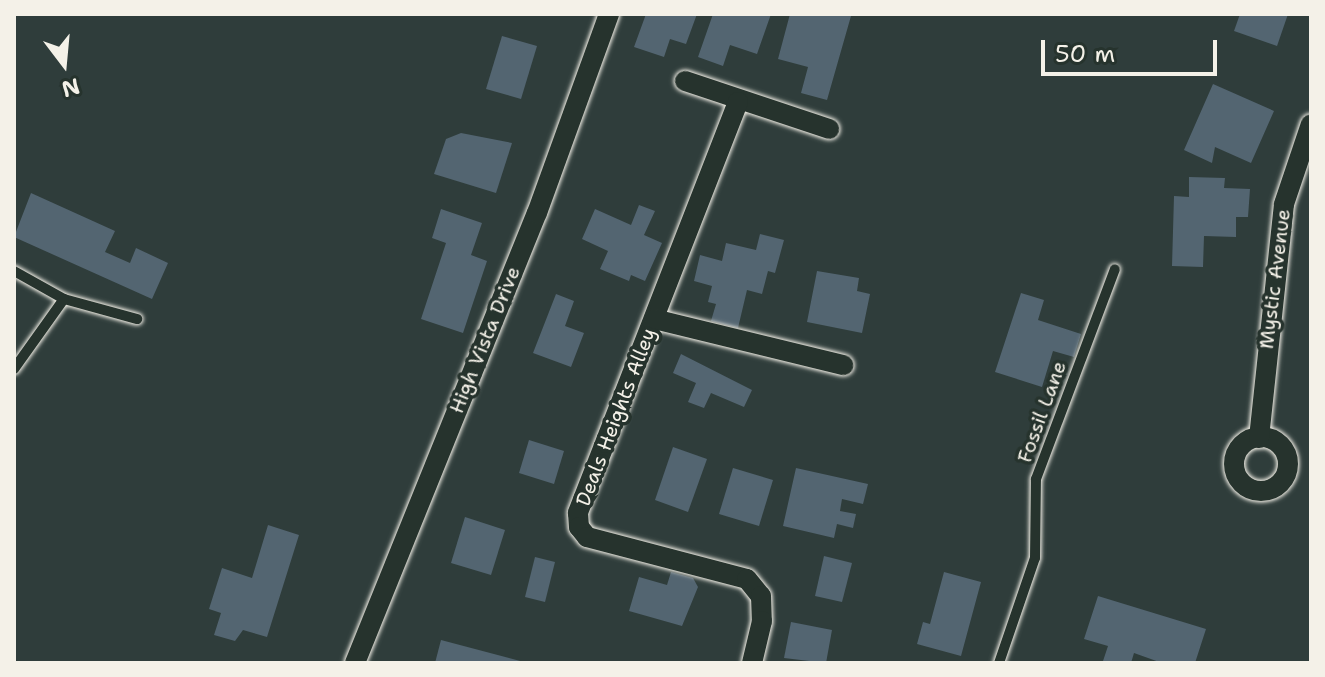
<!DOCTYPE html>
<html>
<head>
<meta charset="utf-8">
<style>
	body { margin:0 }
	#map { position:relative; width:1325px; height:677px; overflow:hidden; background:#2f3d3b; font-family:"Shantell Sans",sans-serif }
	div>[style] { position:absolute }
	.building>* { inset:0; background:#536571 }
	.roads { filter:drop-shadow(0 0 2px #f4f1e8) drop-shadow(0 0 2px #f4f1e8) }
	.lane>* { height:10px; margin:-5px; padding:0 5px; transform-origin:5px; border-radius:5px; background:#26332d }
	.street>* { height:20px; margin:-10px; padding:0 10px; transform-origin:10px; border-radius:10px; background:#26332d }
	.street>.ring { margin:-10px; padding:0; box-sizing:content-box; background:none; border:20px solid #26332d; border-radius:50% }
	span { translate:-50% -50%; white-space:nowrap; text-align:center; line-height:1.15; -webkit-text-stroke:7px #26332d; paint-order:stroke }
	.street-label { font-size:20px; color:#f4f1e8 }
	.frame { position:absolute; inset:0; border:16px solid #f4f1e8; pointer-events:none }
	.north { position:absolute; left:24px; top:24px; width:80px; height:80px; -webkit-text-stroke:6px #26332d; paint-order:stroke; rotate:164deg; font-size:22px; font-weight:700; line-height:32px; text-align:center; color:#f4f1e8 }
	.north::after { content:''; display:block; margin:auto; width:28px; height:36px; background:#f4f1e8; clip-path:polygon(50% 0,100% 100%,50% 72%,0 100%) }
	.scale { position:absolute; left:1041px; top:40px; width:176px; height:36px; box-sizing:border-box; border:4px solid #f4f1e8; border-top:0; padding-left:10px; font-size:24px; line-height:28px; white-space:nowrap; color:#f4f1e8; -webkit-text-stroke:6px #26332d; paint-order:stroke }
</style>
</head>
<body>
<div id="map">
	<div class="building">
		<div style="clip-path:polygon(646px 14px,697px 14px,686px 44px,670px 39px,664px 57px,634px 47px)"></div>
		<div style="clip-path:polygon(713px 14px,771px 14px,757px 54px,730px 45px,723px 66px,698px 57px)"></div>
		<div style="clip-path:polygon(790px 14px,851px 16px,827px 100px,801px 93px,808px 67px,778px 59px)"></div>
		<div style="clip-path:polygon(1240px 14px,1288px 14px,1277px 46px,1234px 31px)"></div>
		<div style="clip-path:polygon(502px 36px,537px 46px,521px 99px,486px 89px)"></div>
		<div style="clip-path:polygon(1213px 84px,1274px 111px,1251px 163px,1215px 147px,1212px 163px,1184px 150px)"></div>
		<div style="clip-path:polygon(461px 133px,512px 143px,496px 193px,434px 174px,446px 139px)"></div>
		<div style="clip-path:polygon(1189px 177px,1225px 178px,1224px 188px,1250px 189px,1248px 217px,1236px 217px,1236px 237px,1204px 236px,1203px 267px,1172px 266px,1174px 196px,1189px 197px)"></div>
		<div style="clip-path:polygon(31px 193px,115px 231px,105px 252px,130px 263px,136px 248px,168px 263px,152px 299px,14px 237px)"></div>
		<div style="clip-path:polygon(639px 205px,655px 211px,644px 235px,662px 243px,645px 281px,631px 275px,629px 281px,600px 269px,608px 251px,582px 239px,595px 209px,631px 225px)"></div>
		<div style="clip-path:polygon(441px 209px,482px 223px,471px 255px,487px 261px,463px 333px,421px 319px,446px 243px,432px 238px)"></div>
		<div style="clip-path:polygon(760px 234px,784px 240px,775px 273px,768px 271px,762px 294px,747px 290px,738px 328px,711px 321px,716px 304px,708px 302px,712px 286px,694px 281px,700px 255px,722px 261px,726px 243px,756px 250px)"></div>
		<div style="clip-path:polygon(817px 271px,859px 278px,857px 291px,870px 294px,862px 333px,807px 322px)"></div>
		<div style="clip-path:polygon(1021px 293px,1044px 300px,1038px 320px,1081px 334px,1074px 357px,1053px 351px,1042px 387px,995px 372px)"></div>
		<div style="clip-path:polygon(556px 294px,574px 301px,565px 326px,584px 333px,571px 367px,533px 353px)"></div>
		<div style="clip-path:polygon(681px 354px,752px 390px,744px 407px,711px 393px,704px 408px,688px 402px,696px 383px,673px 373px)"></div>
		<div style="clip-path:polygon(529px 440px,564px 451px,554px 484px,519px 473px)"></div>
		<div style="clip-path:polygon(673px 447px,707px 459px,688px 512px,655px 500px)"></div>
		<div style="clip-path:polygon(733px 468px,773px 480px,759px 526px,719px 514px)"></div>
		<div style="clip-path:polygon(796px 468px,868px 484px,863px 504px,842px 499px,840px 511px,856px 514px,853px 528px,837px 524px,834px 538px,783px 526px)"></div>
		<div style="clip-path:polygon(465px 517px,505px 530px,491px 575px,451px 563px)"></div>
		<div style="clip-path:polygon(268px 525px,299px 535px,267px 637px,243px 630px,235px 641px,214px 635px,221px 613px,209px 609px,222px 568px,252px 578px)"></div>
		<div style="clip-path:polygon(824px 556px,852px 563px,842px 602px,815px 596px)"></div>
		<div style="clip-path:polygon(535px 557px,555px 562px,545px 602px,525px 597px)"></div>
		<div style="clip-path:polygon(671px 572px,693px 578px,698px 587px,682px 626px,629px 611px,639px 577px,667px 585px)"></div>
		<div style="clip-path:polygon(944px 572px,981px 582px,961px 656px,917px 644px,923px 622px,930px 624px)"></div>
		<div style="clip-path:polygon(1098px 596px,1206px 629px,1195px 663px,1162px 663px,1134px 653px,1131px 663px,1103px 661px,1108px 646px,1084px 639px)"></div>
		<div style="clip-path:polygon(791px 622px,832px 630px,826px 663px,784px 658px)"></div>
		<div style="clip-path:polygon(441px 640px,524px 662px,523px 663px,435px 663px)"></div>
	</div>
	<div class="roads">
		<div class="lane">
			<div style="left:14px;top:271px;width:57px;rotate:29.2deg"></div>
			<div style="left:64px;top:299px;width:76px;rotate:15.3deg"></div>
			<div style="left:14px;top:369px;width:86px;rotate:-54.5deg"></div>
			<div style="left:999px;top:663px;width:111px;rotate:-71.1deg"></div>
			<div style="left:1035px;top:558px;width:79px;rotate:-89.3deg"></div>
			<div style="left:1036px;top:479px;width:224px;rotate:-69.4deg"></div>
		</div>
		<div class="street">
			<div style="left:685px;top:81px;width:152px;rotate:18.4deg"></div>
			<div style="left:738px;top:102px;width:441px;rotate:111.3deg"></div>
			<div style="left:578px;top:513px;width:14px;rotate:86deg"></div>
			<div style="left:579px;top:527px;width:13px;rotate:51deg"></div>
			<div style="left:587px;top:537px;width:165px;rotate:14.7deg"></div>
			<div style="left:747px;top:579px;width:22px;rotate:51deg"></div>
			<div style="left:761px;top:596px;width:25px;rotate:88deg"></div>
			<div style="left:762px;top:621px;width:43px;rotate:103.4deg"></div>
			<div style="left:654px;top:319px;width:195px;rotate:13.7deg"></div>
			<div class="ring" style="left:1234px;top:437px;width:34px;height:34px"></div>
			<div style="left:1259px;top:438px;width:235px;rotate:-83.9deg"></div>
			<div style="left:1284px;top:204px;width:84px;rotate:-71.4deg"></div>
			<div style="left:355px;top:663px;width:485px;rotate:-68deg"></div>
			<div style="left:537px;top:213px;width:212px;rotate:-70.1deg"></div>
		</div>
	</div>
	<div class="street-label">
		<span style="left:1275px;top:279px;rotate:-83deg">Mystic Avenue</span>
		<span style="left:485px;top:340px;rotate:-68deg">High Vista Drive</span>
		<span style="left:1042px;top:412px;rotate:-70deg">Fossil Lane</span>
		<span style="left:616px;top:417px;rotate:-69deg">Deals Heights Alley</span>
	</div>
	<div class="frame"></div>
	<div class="north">N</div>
	<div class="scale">50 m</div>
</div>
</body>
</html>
